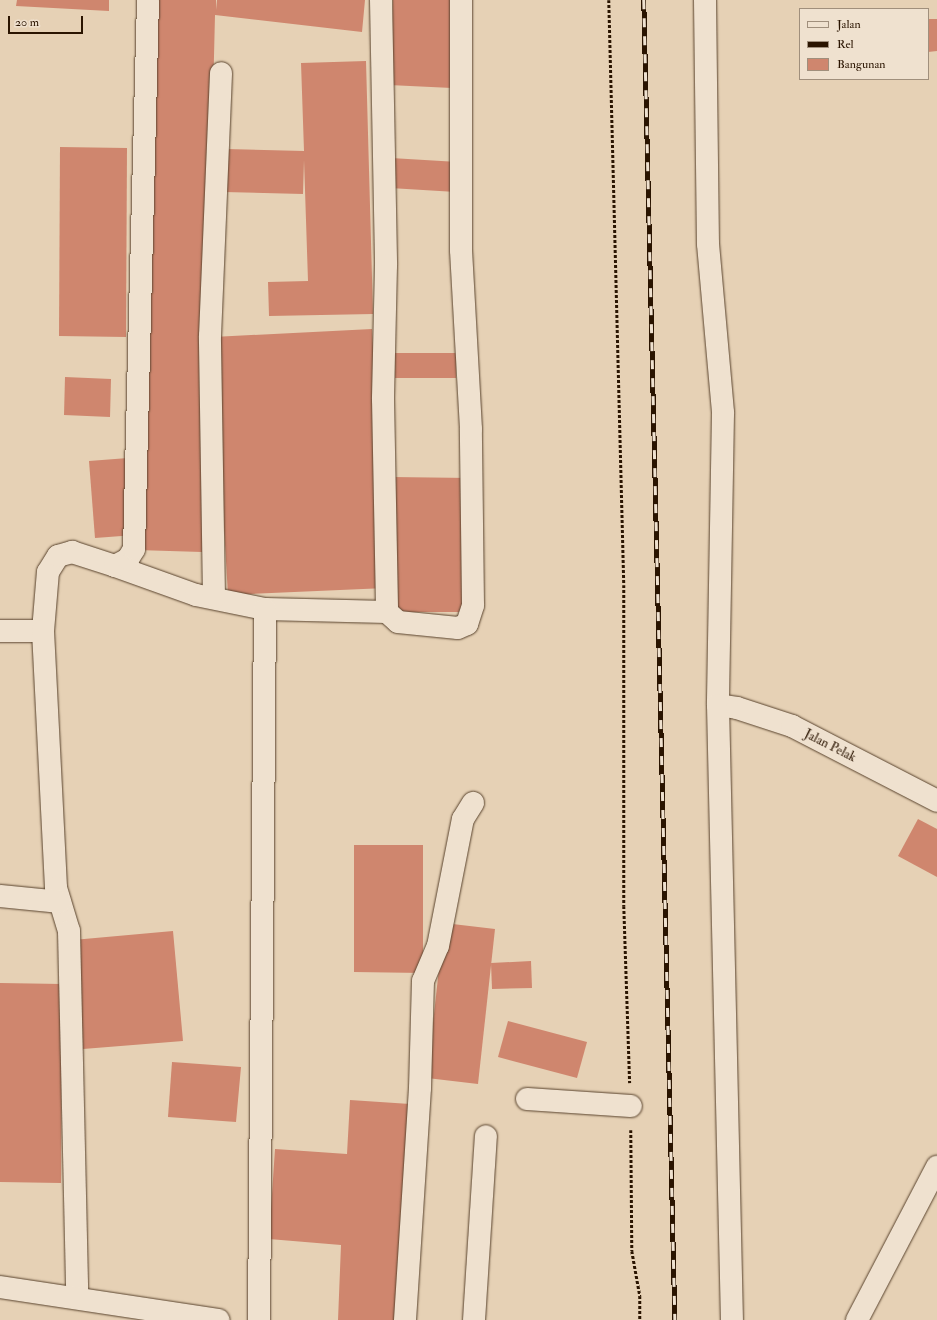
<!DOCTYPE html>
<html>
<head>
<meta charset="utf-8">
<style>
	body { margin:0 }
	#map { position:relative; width:937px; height:1320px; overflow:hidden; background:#e6d1b5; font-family:"IM FELL Double Pica",serif }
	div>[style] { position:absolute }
	.building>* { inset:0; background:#cf866e }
	.path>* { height:2.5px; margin-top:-1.25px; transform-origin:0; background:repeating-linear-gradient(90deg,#2a1400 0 3px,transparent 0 5px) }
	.roads { filter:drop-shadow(0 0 1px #59432d) drop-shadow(0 0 1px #59432d) }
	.minor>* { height:22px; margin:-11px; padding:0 11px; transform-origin:11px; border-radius:11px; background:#efe1cf }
	.rail>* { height:4.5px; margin-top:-2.25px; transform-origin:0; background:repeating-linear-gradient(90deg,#efe1cf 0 9px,#2a1400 0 18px); box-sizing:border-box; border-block:1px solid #2a1400 }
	span { translate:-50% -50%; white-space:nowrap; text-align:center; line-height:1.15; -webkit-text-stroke:3px #efe1cf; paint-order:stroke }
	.street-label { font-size:13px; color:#2a1400 }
	.legend { position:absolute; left:799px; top:8px; width:130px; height:72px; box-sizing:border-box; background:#efe1cf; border:1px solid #a08f7c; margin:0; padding:5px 7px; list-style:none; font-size:12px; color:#2a1400 }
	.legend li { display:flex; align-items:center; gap:8px; height:20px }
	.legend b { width:20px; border:1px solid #a08f7c }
	.scale { position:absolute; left:8px; top:16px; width:75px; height:18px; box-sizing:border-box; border:2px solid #2a1400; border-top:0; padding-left:5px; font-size:12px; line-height:14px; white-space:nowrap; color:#2a1400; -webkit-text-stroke:3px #efe1cf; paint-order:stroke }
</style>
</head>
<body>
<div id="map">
	<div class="building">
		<div style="clip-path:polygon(17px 0,109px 0,109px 11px,16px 6px)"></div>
		<div style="clip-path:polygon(152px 0,216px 0,216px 10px,217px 0,365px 0,362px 32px,215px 15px,202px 552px,137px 550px)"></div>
		<div style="clip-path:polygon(393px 0,455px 0,452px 88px,389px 85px)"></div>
		<div style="clip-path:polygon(928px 19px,937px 19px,937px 51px,928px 52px)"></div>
		<div style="clip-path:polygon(366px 61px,373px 314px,269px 316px,268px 282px,308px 281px,304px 160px,303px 194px,224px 192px,226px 149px,304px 151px,301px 63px)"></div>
		<div style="clip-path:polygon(60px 147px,127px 148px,126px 337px,59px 336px)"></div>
		<div style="clip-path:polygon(391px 158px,458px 162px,456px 192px,390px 188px)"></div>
		<div style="clip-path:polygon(372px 329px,386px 588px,228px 595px,213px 337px)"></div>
		<div style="clip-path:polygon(395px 353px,456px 353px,456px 378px,395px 378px)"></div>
		<div style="clip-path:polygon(65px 377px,111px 379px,110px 417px,64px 415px)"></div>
		<div style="clip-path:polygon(128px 458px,135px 535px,95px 538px,89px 461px)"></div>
		<div style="clip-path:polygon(392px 477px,470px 478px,470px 612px,392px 612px)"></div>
		<div style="clip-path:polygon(918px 819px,937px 829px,937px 877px,898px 856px)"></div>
		<div style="clip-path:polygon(354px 845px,423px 845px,423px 973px,354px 972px)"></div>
		<div style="clip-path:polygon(444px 923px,495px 929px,478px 1084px,427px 1078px)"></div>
		<div style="clip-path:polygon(173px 931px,183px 1041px,83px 1049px,73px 940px)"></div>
		<div style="clip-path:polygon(531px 961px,532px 988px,492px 989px,491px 963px)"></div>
		<div style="clip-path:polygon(0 983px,62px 984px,61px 1183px,0 1182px)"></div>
		<div style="clip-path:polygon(508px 1021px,587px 1042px,577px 1078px,498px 1057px)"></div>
		<div style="clip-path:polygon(172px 1062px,241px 1067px,236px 1122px,168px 1117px)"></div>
		<div style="clip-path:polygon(350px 1100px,410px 1104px,398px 1320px,338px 1320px,341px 1245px,269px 1239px,275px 1149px,347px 1154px)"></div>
	</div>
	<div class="path">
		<div style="left:609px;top:0;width:585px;rotate:88.53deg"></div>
		<div style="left:624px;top:585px;width:321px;rotate:90deg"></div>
		<div style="left:624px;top:906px;width:177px;rotate:88.1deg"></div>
		<div style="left:631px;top:1130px;width:121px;rotate:89.5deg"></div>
		<div style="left:632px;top:1251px;width:46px;rotate:79.9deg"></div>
		<div style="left:640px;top:1296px;width:24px;rotate:90deg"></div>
	</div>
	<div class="roads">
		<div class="minor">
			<div style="left:381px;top:0;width:265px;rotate:88.9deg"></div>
			<div style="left:386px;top:265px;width:134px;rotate:91.3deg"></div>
			<div style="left:383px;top:399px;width:213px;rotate:88.9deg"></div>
			<div style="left:387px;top:612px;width:15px;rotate:42deg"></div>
			<div style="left:398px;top:622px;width:60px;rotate:5.7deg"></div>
			<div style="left:458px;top:628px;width:10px;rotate:-24deg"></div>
			<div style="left:467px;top:624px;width:20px;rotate:-72deg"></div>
			<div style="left:473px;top:605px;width:176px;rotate:-90.7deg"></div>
			<div style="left:471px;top:429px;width:179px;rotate:-93.2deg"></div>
			<div style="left:461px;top:250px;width:250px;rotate:-90deg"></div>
			<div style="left:705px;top:0;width:244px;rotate:89.3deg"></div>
			<div style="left:708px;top:244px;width:170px;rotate:84.9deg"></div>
			<div style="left:723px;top:413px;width:292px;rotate:91deg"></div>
			<div style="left:718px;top:705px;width:615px;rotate:88.7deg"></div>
			<div style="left:115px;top:566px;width:86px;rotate:19.7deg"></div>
			<div style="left:196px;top:595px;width:70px;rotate:11.5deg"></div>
			<div style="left:265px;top:609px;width:122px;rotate:1.4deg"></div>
			<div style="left:214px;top:598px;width:262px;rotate:-90.9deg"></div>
			<div style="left:210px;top:336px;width:263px;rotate:-87.6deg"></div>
			<div style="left:0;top:631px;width:43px"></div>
			<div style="left:43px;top:631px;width:59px;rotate:-85.2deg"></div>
			<div style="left:48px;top:572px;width:19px;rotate:-58deg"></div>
			<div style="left:58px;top:556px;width:15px;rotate:-16deg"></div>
			<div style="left:72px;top:552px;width:45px;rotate:18deg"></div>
			<div style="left:115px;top:566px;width:15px;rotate:-28deg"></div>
			<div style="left:128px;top:559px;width:12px;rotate:-59deg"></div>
			<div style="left:134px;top:549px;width:549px;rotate:-88.54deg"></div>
			<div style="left:43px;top:631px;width:257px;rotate:87.1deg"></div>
			<div style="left:56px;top:888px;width:45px;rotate:73.2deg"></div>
			<div style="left:69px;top:931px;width:366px;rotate:88.7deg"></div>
			<div style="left:718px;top:705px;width:19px;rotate:9deg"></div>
			<div style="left:737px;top:708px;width:58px;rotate:18.1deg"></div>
			<div style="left:792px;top:726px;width:163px;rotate:27.3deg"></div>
			<div style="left:0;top:896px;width:60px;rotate:5.7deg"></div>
			<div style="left:527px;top:1099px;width:104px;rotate:3.9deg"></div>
			<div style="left:0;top:1287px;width:221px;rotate:8.6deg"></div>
			<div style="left:259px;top:1320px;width:711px;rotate:-89.52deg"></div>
			<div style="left:405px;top:1320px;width:232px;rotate:-86.3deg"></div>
			<div style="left:420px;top:1088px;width:107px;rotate:-88.4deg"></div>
			<div style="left:423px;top:981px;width:38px;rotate:-67deg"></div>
			<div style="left:438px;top:946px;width:129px;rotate:-78.9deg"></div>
			<div style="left:463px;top:819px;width:19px;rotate:-58deg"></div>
			<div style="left:474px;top:1320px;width:184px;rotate:-86.3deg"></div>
			<div style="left:857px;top:1320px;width:173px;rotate:-62.4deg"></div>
		</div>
	</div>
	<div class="rail">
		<div style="left:644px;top:0;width:1320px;rotate:88.65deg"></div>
	</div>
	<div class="street-label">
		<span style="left:830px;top:746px;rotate:27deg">Jalan Pelak</span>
	</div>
	<ul class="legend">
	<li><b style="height:5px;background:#efe1cf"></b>Jalan</li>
	<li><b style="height:5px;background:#2a1400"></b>Rel</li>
	<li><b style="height:11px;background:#cf866e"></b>Bangunan</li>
	</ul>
	<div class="scale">20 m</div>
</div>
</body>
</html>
